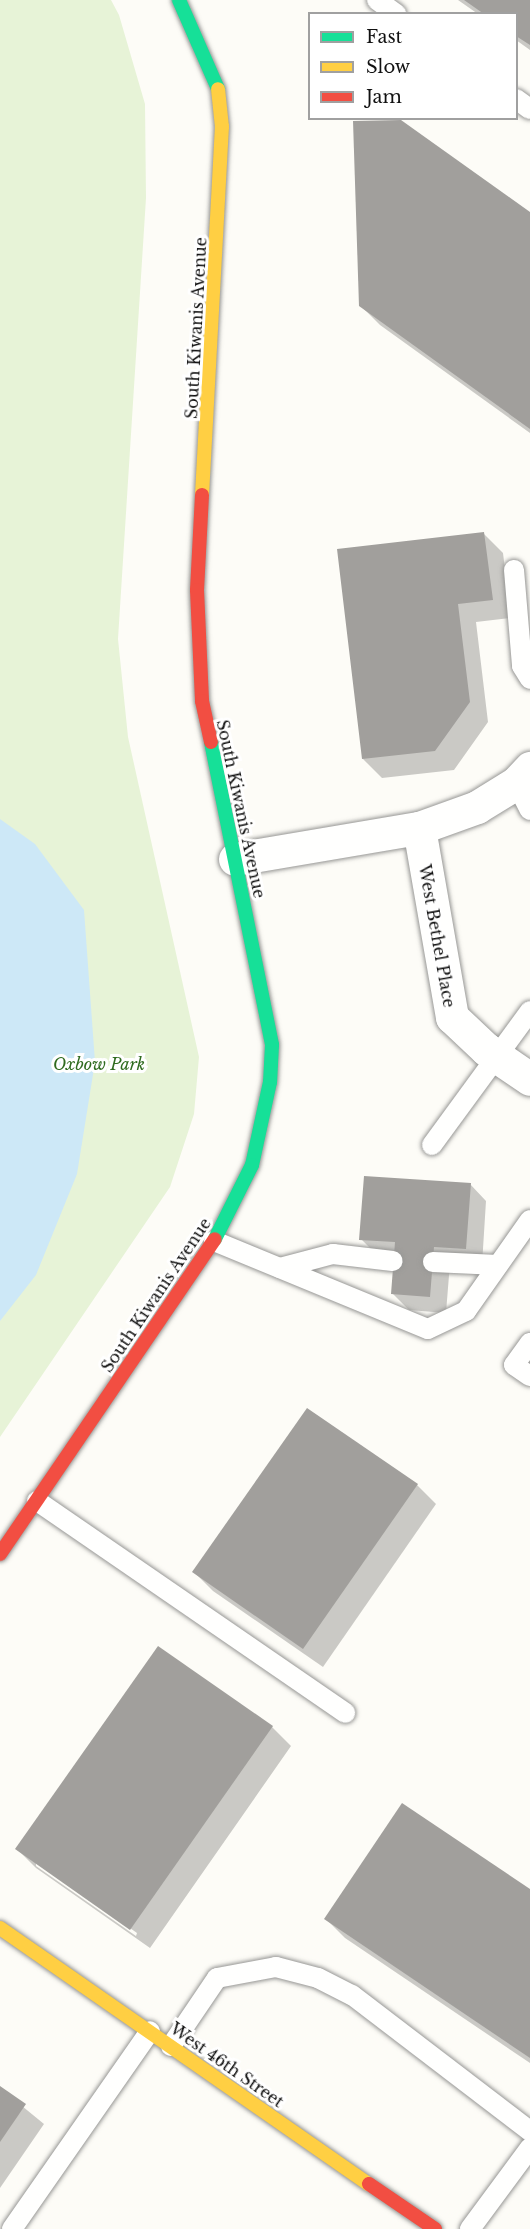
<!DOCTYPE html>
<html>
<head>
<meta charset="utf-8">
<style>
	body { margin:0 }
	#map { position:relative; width:530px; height:2229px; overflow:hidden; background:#fdfcf7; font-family:"Libre Baskerville",serif }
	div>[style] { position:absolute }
	.green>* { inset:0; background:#e7f3d7 }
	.water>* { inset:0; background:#cde8f7 }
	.shadow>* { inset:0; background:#0003 }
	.building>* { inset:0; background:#a19f9c }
	.roads { filter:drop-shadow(0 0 2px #979795) drop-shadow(0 0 2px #979795) }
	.lane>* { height:20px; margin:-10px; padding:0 10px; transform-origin:10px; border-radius:10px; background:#fffffe }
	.street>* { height:33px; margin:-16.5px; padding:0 16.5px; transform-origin:16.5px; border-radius:16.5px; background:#fffffe }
	.fast>* { height:14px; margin:-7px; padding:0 7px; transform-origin:7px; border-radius:7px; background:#16e098 }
	.slow>* { height:14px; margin:-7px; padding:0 7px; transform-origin:7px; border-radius:7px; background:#ffcf43 }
	.jam>* { height:14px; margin:-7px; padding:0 7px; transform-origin:7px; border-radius:7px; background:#f24e42 }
	span { translate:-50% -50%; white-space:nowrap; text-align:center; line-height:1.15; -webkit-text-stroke:6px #fff; paint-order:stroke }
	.street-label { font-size:16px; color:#111 }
	.park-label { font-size:16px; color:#2f6b1f; font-style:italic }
	.legend { position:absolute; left:308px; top:12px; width:210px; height:108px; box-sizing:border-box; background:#fff; border:2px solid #a0a0a0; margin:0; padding:8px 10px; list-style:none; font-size:18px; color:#111 }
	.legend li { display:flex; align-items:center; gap:12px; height:30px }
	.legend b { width:30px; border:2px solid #a0a0a0 }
</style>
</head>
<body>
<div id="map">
	<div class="green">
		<div style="clip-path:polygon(0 0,111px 0,119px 15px,145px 104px,146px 198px,118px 639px,128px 737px,199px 1057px,194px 1114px,170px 1187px,0 1437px)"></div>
	</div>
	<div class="water">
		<div style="clip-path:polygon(0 819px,35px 844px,84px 910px,95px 1062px,77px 1174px,36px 1275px,0 1321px)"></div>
	</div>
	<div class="shadow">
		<div style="clip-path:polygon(458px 0,530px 0,530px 50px,516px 40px,516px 14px,478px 14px)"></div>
		<div style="clip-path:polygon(530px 214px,530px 433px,380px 325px,360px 305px)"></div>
		<div style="clip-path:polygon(484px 534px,503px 553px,511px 618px,476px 622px,488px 722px,454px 770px,382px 778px,363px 759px)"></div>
		<div style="clip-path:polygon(470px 1184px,486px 1201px,482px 1265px,450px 1263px,446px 1313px,409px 1310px,393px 1294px,395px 1257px,378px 1256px,361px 1239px)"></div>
		<div style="clip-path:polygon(417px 1485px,436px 1504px,323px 1667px,213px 1591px,194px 1572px)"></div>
		<div style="clip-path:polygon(evenodd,158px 1648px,272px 1727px,291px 1746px,150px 1948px,36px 1868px,17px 1849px,158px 1648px,36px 1862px,137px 1933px,136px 1936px,36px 1866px,36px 1862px)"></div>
		<div style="clip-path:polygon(530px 1891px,530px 2063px,345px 1938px,326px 1919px)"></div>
		<div style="clip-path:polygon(0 2088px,44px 2124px,0 2188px)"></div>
	</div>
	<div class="building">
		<div style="clip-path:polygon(464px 0,530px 0,530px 45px,516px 36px,516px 14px,484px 14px)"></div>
		<div style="clip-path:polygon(401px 120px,530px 212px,530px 429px,359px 306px,353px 121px)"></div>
		<div style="clip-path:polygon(484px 532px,493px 600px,458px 604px,470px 702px,435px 751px,362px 759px,337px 549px)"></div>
		<div style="clip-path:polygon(364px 1176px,471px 1183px,466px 1249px,434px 1247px,430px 1297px,391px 1294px,395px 1242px,359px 1240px)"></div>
		<div style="clip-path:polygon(307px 1408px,418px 1484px,303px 1649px,192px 1572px)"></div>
		<div style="clip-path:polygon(158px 1646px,273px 1726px,130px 1930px,15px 1849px)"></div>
		<div style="clip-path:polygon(402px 1803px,530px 1889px,530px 2058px,324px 1919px)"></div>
		<div style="clip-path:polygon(0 2086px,26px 2104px,0 2142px)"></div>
	</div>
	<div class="roads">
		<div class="lane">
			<div style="left:377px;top:0;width:24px;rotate:36deg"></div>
			<div style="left:516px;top:99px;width:17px;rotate:36deg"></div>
			<div style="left:514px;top:570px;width:96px;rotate:85.2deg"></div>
			<div style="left:522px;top:666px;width:15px;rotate:58deg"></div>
			<div style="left:516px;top:783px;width:30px;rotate:63deg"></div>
			<div style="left:432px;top:1145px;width:166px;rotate:-53.8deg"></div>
			<div style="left:214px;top:1241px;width:231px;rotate:22.4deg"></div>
			<div style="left:428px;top:1329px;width:42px;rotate:-25.3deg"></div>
			<div style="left:466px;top:1311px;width:111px;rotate:-54.9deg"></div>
			<div style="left:433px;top:1262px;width:65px;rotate:2.6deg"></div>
			<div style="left:280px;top:1268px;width:55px;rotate:-14.8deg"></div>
			<div style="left:333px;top:1254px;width:60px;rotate:6.7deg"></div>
			<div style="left:530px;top:1343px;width:27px;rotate:126deg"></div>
			<div style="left:514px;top:1365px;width:19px;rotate:35deg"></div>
			<div style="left:37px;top:1501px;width:374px;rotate:34.5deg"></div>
			<div style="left:171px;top:2046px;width:82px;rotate:-55.9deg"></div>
			<div style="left:217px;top:1978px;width:60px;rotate:-10.6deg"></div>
			<div style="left:276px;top:1967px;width:43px;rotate:14.7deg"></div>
			<div style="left:318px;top:1978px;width:38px;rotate:27deg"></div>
			<div style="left:352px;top:1995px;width:224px;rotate:37.4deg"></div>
			<div style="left:12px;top:2229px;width:241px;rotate:-55.1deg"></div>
			<div style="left:470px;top:2229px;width:101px;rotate:-53.5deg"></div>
		</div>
		<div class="street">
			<div style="left:419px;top:828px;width:192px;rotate:80.1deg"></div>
			<div style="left:452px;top:1017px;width:47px;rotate:43.3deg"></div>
			<div style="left:486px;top:1049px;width:53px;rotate:34.3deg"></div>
			<div style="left:235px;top:859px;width:187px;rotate:-9.6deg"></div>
			<div style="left:419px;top:828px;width:62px;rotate:-19.9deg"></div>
			<div style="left:477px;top:807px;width:46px;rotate:-31.6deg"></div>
			<div style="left:516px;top:783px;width:21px;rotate:-47deg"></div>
		</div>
		<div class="fast">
			<div style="left:179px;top:0;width:97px;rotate:66.3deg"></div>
			<div style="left:211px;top:742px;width:309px;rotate:78.6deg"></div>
			<div style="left:272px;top:1045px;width:37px;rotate:93deg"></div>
			<div style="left:270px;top:1082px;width:85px;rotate:102.2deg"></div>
			<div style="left:252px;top:1165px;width:83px;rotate:116.6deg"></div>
		</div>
		<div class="slow">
			<div style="left:202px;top:495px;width:369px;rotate:-86.9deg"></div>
			<div style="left:222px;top:127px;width:38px;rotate:-96deg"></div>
			<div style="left:0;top:1928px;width:449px;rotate:34.8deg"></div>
		</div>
		<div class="jam">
			<div style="left:202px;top:495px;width:95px;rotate:93deg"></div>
			<div style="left:197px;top:590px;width:111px;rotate:87.4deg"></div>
			<div style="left:202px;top:701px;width:42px;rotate:77.6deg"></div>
			<div style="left:0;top:1554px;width:381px;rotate:-55.7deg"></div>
			<div style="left:369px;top:2184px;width:80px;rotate:34.3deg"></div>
		</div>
	</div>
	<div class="street-label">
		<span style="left:196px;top:328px;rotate:-87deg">South Kiwanis Avenue</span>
		<span style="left:241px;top:809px;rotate:78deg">South Kiwanis Avenue</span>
		<span style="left:437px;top:936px;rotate:80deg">West Bethel Place</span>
		<span style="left:156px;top:1295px;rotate:-56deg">South Kiwanis Avenue</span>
		<span style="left:227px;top:2065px;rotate:35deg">West 46th Street</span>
	</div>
	<div class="park-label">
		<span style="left:99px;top:1064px">Oxbow Park</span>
	</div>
	<ul class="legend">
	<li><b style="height:8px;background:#16e098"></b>Fast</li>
	<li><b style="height:8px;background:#ffcf43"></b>Slow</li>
	<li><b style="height:8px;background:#f24e42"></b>Jam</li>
	</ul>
</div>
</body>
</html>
